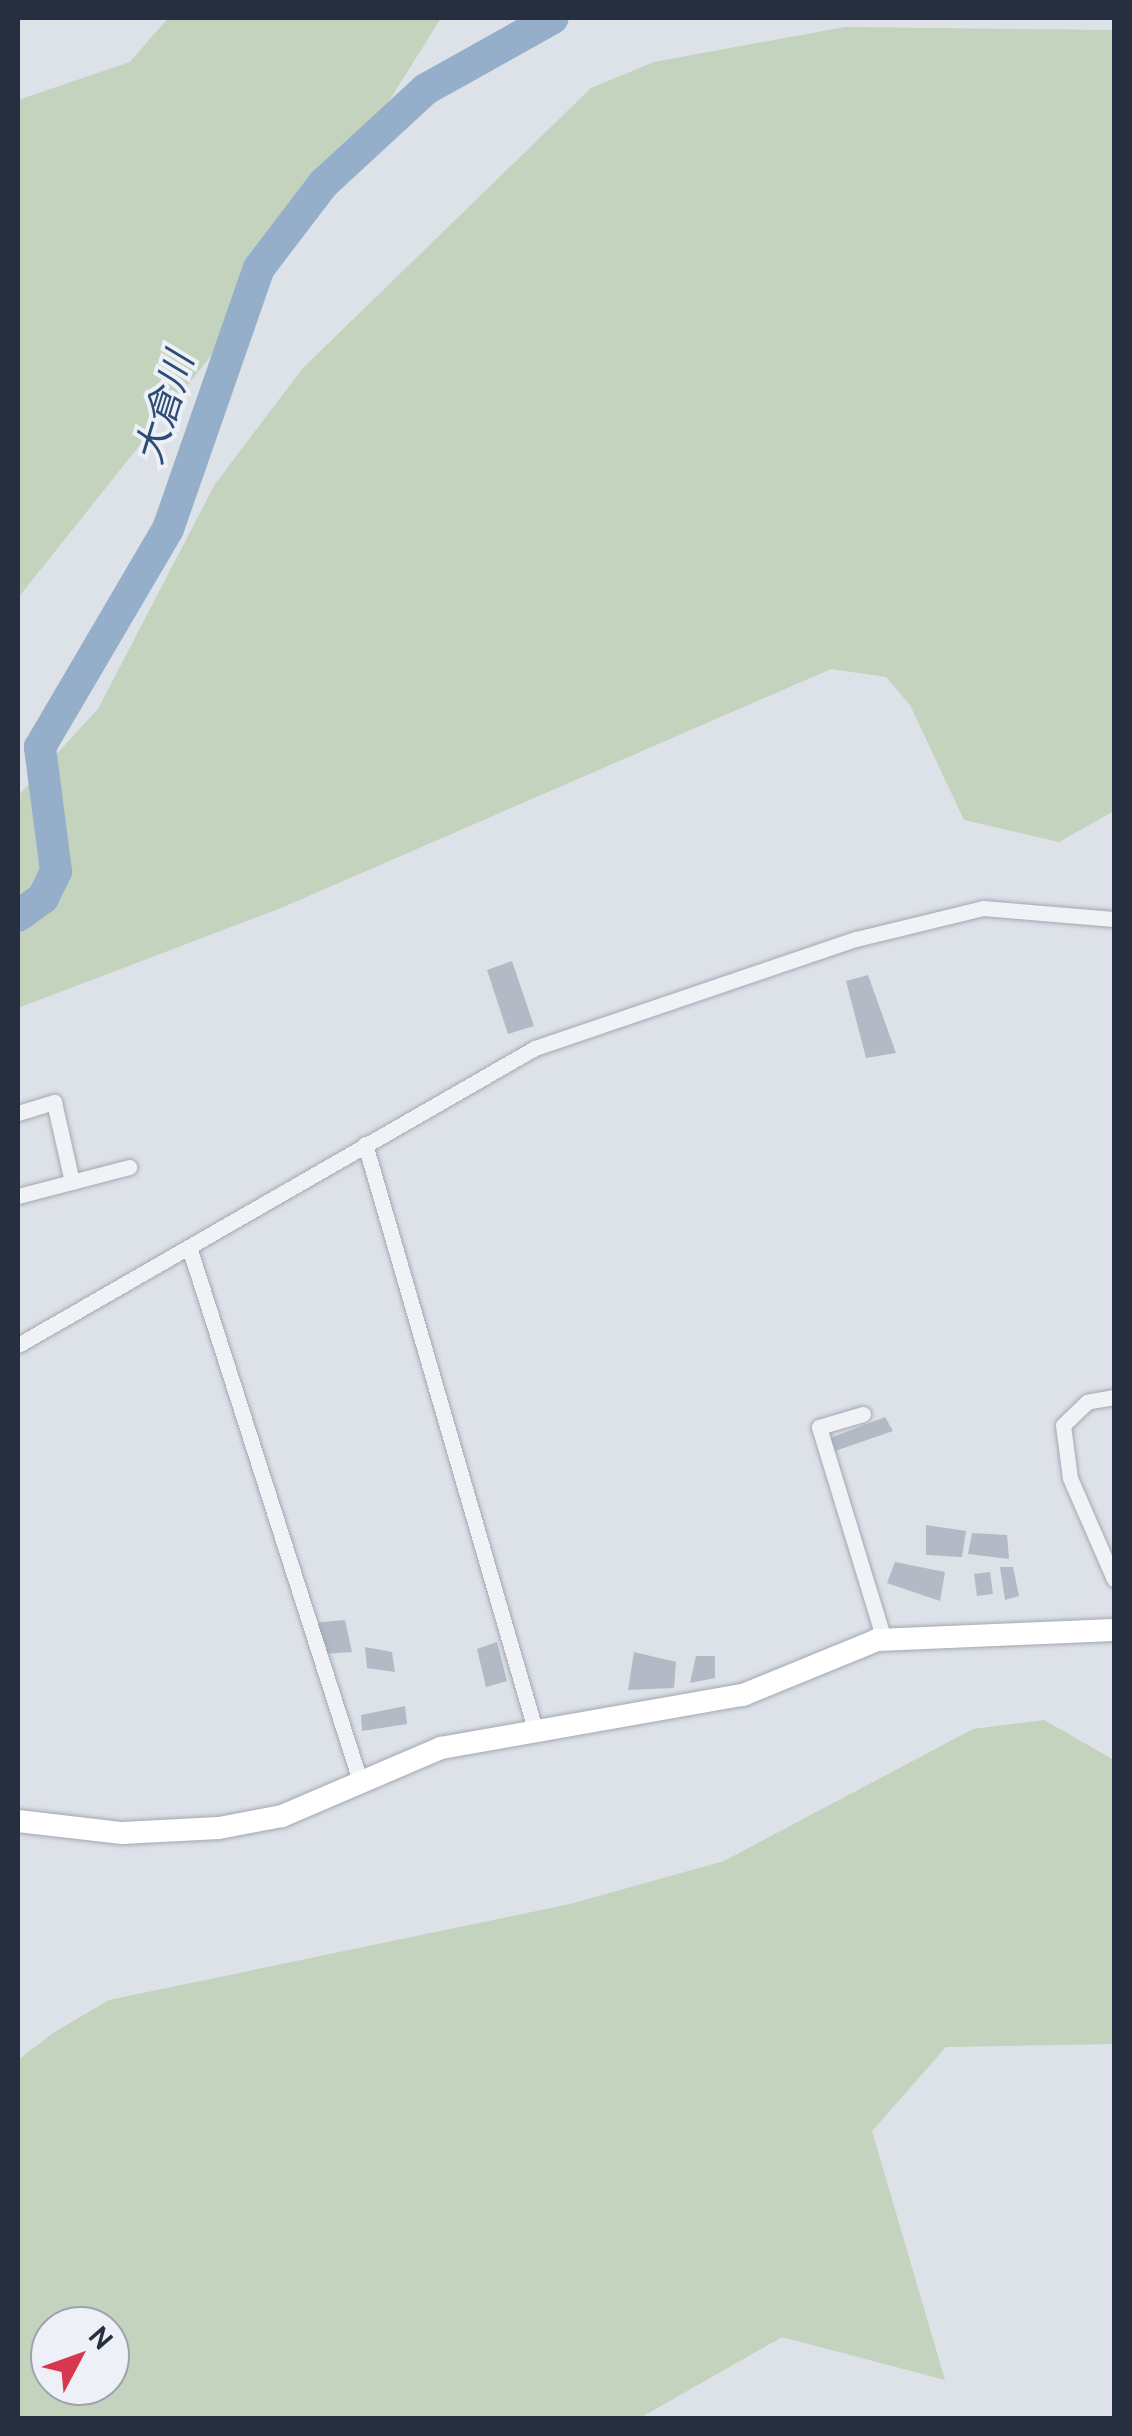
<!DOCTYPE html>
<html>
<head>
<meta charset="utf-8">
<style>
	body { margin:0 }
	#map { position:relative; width:1132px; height:2436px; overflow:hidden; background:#dde1e8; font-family:Cabin,"Noto Sans JP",sans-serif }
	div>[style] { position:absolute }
	.green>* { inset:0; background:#c3d3be }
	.river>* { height:32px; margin:-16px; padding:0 16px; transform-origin:16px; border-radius:16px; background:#95afcb }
	.building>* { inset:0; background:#b4bac5 }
	.roads { filter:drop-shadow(0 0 2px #a2a8b2) drop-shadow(0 0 2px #a2a8b2) }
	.street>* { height:15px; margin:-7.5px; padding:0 7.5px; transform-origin:7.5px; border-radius:7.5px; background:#f0f2f6 }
	.secondary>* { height:22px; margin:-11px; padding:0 11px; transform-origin:11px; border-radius:11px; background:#fff }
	span { translate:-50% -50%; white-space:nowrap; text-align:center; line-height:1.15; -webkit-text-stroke:8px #edf0f6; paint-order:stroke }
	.water-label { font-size:38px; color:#2d4d77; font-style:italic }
	.frame { position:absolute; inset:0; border:20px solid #252f40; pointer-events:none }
	.north { position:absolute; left:30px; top:2306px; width:100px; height:100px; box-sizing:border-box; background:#edf0f6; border:2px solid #9da3ad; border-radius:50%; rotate:49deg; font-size:28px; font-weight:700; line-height:40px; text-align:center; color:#252f40 }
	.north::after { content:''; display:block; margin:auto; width:35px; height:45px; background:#d7384f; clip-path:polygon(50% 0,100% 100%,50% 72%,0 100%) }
</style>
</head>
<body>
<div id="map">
	<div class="green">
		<div style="clip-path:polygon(168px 18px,441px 18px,347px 168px,214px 352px,18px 598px,18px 100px,130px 62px)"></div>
		<div style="clip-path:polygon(845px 27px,1114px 30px,1114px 811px,1059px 842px,964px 820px,910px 705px,886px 677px,831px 669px,281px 908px,18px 1008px,18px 796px,98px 709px,215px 484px,303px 368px,591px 88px,654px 62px)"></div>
		<div style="clip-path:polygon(evenodd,1044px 1720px,1114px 1760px,1114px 2044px,946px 2047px,872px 2131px,945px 2380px,782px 2337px,640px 2418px,18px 2418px,18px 2060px,53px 2033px,109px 2000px,570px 1904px,724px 1861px,973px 1729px,1044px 1720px,50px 2326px,110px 2326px,110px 2386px,50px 2386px,50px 2326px)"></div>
	</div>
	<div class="river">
		<div style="left:18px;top:916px;width:31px;rotate:-36deg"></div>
		<div style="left:43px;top:898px;width:30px;rotate:-64deg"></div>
		<div style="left:56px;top:871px;width:125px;rotate:-97.4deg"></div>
		<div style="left:40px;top:747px;width:253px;rotate:-59.6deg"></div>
		<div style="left:168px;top:529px;width:276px;rotate:-70.8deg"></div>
		<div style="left:259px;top:268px;width:106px;rotate:-52.7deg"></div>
		<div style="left:323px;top:184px;width:140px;rotate:-42.7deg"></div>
		<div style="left:426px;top:89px;width:145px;rotate:-29.2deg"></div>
	</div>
	<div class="building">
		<div style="clip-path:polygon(512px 961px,534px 1026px,508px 1034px,487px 970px)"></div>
		<div style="clip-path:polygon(868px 975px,896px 1053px,866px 1058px,846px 981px)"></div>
		<div style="clip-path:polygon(885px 1417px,893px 1431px,835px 1451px,830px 1438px)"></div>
		<div style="clip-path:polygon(926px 1525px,966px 1531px,962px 1557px,926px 1555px)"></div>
		<div style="clip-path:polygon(972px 1533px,1007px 1535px,1009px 1559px,968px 1554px)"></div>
		<div style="clip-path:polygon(895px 1562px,945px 1572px,940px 1601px,887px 1583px)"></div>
		<div style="clip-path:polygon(1000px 1567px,1013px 1567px,1019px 1596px,1005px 1600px)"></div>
		<div style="clip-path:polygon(990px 1572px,993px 1594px,977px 1596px,974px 1574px)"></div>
		<div style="clip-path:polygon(345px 1620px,352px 1652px,324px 1654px,313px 1623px)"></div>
		<div style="clip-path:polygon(497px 1642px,507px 1681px,486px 1687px,477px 1649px)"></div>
		<div style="clip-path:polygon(365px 1647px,392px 1652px,395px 1672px,367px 1668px)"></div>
		<div style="clip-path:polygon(634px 1652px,676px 1662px,674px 1688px,628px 1690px)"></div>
		<div style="clip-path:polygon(696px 1656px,715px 1656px,715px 1678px,690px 1683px)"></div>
		<div style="clip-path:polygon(405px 1706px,407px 1724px,362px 1731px,361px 1715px)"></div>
	</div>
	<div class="roads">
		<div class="street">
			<div style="left:18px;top:1113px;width:38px;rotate:-17deg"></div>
			<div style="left:54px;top:1102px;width:82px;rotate:77.3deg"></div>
			<div style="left:365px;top:1144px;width:609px;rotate:73.8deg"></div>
			<div style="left:18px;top:1196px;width:115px;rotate:-14.6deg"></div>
			<div style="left:190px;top:1250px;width:561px;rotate:72.24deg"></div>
			<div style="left:18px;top:1345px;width:596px;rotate:-29.88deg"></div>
			<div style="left:535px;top:1048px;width:339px;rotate:-18.8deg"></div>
			<div style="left:856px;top:939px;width:131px;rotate:-13.7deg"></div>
			<div style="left:983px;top:908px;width:131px;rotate:4.8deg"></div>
			<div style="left:1114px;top:1397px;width:27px;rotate:170deg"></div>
			<div style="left:1087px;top:1402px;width:33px;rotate:136deg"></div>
			<div style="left:1063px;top:1425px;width:53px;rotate:82.5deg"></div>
			<div style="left:1070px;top:1478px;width:110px;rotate:66.5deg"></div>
			<div style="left:863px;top:1414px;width:46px;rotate:163.5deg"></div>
			<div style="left:819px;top:1427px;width:222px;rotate:73deg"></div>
		</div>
		<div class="secondary">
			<div style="left:18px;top:1821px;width:105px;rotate:6.6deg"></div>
			<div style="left:122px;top:1833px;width:97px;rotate:-3deg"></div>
			<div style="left:219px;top:1828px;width:64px;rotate:-10.8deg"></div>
			<div style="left:282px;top:1816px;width:173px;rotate:-23.2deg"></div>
			<div style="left:441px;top:1748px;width:307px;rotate:-10deg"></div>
			<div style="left:743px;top:1695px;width:145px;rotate:-22.3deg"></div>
			<div style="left:877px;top:1640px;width:237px;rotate:-2.4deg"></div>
		</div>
	</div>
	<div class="water-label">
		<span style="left:164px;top:408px;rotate:-73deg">大倉川</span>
	</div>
	<div class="frame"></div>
	<div class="north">N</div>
</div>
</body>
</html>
